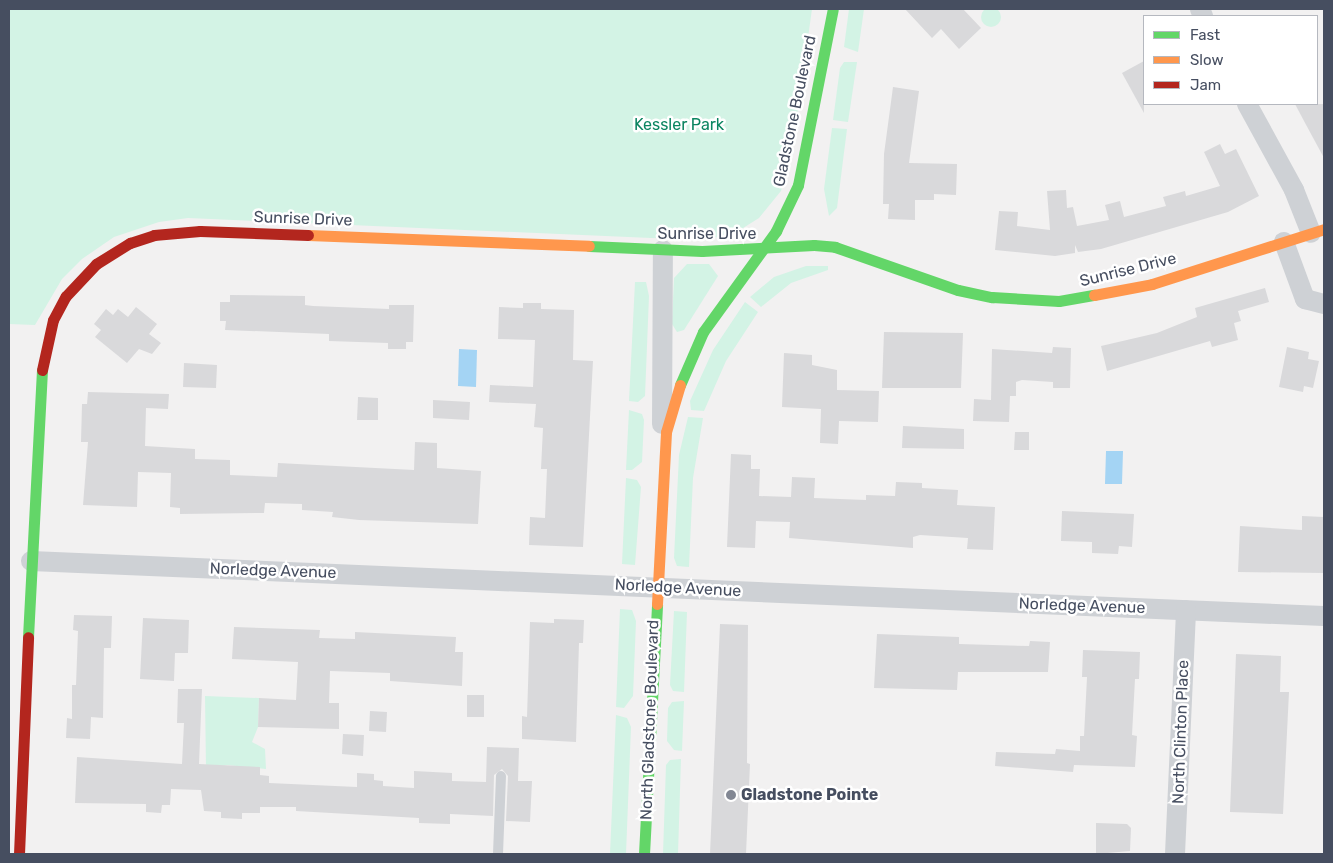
<!DOCTYPE html>
<html>
<head>
<meta charset="utf-8">
<style>
	body { margin:0 }
	#map { position:relative; width:1333px; height:863px; overflow:hidden; background:#f2f1f1; font-family:Rubik,sans-serif }
	div>[style] { position:absolute }
	.green>* { inset:0; background:#d3f3e5 }
	.round { border-radius:50% }
	.water>* { inset:0; background:#a4d4f4 }
	.building>* { inset:0; background:#d9d9db }
	.lane>* { height:10px; margin:-5px; padding:0 5px; transform-origin:5px; border-radius:5px; background:#ced1d5 }
	.street>* { height:20px; margin:-10px; padding:0 10px; transform-origin:10px; border-radius:10px; background:#ced1d5 }
	.fast>* { height:11px; margin:-5.5px; padding:0 5.5px; transform-origin:5.5px; border-radius:5.5px; background:#63d668 }
	.slow>* { height:11px; margin:-5.5px; padding:0 5.5px; transform-origin:5.5px; border-radius:5.5px; background:#ff974d }
	.jam>* { height:11px; margin:-5.5px; padding:0 5.5px; transform-origin:5.5px; border-radius:5.5px; background:#b3261e }
	.dots>* { width:14px; height:14px; translate:-50% -50%; box-sizing:border-box; border:2px solid #fff; border-radius:50% }
	span { translate:-50% -50%; white-space:nowrap; text-align:center; line-height:1.15; -webkit-text-stroke:5px #fff; paint-order:stroke }
	.street-label { font-size:16px; color:#464e60 }
	.park-label { font-size:16px; color:#0c8561 }
	.poi-label { font-size:16px; color:#464e60; font-weight:700 }
	.left { translate:0 -50%; text-align:left }
	.frame { position:absolute; inset:0; border:10px solid #464e60; pointer-events:none }
	.legend { position:absolute; left:1143px; top:15px; width:175px; height:90px; box-sizing:border-box; background:#fff; border:1px solid #b5b8bf; margin:0; padding:6px 9px; list-style:none; font-size:15px; color:#464e60 }
	.legend li { display:flex; align-items:center; gap:10px; height:25px }
	.legend b { width:25px; border:1px solid #b5b8bf }
</style>
</head>
<body>
<div id="map">
	<div class="green">
		<div class="round" style="left:981px;top:7px;width:20px;height:20px"></div>
		<div style="clip-path:polygon(9px 9px,812px 9px,794px 138px,781px 191px,759px 218px,732px 235px,697px 240px,188px 218px,159px 222px,114px 237px,82px 259px,62px 279px,35px 325px,9px 324px)"></div>
		<div style="clip-path:polygon(849px 9px,864px 9px,858px 52px,844px 47px)"></div>
		<div style="clip-path:polygon(844px 62px,857px 62px,848px 122px,833px 120px,840px 68px)"></div>
		<div style="clip-path:polygon(832px 128px,847px 129px,837px 208px,829px 216px,824px 189px)"></div>
		<div style="clip-path:polygon(687px 264px,709px 264px,718px 276px,684px 330px,677px 332px,672px 324px,674px 278px)"></div>
		<div style="clip-path:polygon(806px 266px,828px 266px,828px 270px,791px 283px,761px 307px,750px 297px,774px 277px)"></div>
		<div style="clip-path:polygon(635px 282px,646px 282px,649px 296px,645px 396px,638px 402px,629px 401px)"></div>
		<div style="clip-path:polygon(745px 302px,758px 312px,726px 361px,704px 411px,691px 410px,690px 401px,713px 350px)"></div>
		<div style="clip-path:polygon(629px 410px,642px 414px,644px 420px,642px 462px,632px 470px,626px 470px)"></div>
		<div style="clip-path:polygon(688px 417px,703px 418px,693px 478px,689px 567px,677px 566px,674px 558px,679px 455px)"></div>
		<div style="clip-path:polygon(626px 478px,637px 480px,641px 487px,635px 565px,622px 564px)"></div>
		<div style="clip-path:polygon(620px 609px,632px 610px,636px 621px,633px 696px,624px 708px,616px 707px)"></div>
		<div style="clip-path:polygon(674px 611px,687px 612px,684px 692px,673px 691px,670px 685px)"></div>
		<div style="clip-path:polygon(205px 696px,259px 698px,258px 727px,252px 742px,265px 749px,266px 769px,227px 765px,206px 769px)"></div>
		<div style="clip-path:polygon(684px 701px,682px 751px,674px 750px,667px 741px,668px 708px,672px 702px)"></div>
		<div style="clip-path:polygon(616px 715px,627px 718px,631px 727px,626px 854px,610px 854px)"></div>
		<div style="clip-path:polygon(681px 759px,678px 854px,663px 854px,666px 765px,670px 760px)"></div>
	</div>
	<div class="water">
		<div style="clip-path:polygon(459px 349px,477px 350px,476px 387px,458px 386px)"></div>
		<div style="clip-path:polygon(1106px 451px,1123px 451px,1122px 484px,1105px 484px)"></div>
	</div>
	<div class="building">
		<div style="clip-path:polygon(905px 9px,963px 9px,981px 28px,959px 49px,941px 29px,932px 38px)"></div>
		<div style="clip-path:polygon(1144px 61px,1144px 113px,1122px 73px)"></div>
		<div style="clip-path:polygon(893px 87px,919px 91px,909px 163px,957px 164px,956px 195px,934px 194px,934px 200px,915px 200px,915px 220px,888px 219px,889px 204px,883px 204px,884px 154px)"></div>
		<div style="clip-path:polygon(1295px 104px,1324px 104px,1324px 158px,1304px 121px)"></div>
		<div style="clip-path:polygon(1220px 144px,1225px 154px,1236px 149px,1259px 196px,1228px 212px,1101px 249px,1078px 252px,1075px 245px,1075px 253px,1055px 256px,995px 250px,999px 211px,1018px 212px,1017px 226px,1050px 230px,1047px 191px,1066px 190px,1067px 208px,1073px 207px,1077px 226px,1109px 220px,1105px 205px,1120px 201px,1124px 217px,1166px 206px,1163px 197px,1185px 191px,1186px 196px,1220px 186px,1204px 152px)"></div>
		<div style="clip-path:polygon(1265px 288px,1269px 302px,1238px 311px,1241px 321px,1234px 323px,1238px 340px,1212px 347px,1210px 341px,1107px 371px,1101px 346px,1157px 333px,1197px 317px,1195px 308px)"></div>
		<div style="clip-path:polygon(230px 295px,305px 296px,305px 305px,313px 306px,389px 309px,389px 305px,414px 305px,413px 342px,406px 342px,406px 349px,388px 349px,388px 343px,329px 341px,329px 334px,225px 330px,226px 321px,220px 321px,220px 302px,230px 302px)"></div>
		<div style="clip-path:polygon(523px 303px,541px 303px,541px 309px,574px 310px,573px 360px,593px 361px,583px 547px,529px 545px,530px 517px,545px 518px,547px 469px,541px 469px,543px 428px,534px 427px,536px 404px,489px 402px,490px 385px,533px 387px,535px 340px,498px 339px,499px 307px,523px 308px)"></div>
		<div style="clip-path:polygon(136px 307px,157px 324px,149px 334px,161px 343px,152px 354px,139px 349px,127px 363px,95px 337px,101px 330px,94px 324px,106px 309px,113px 315px,118px 309px,128px 317px)"></div>
		<div style="clip-path:polygon(884px 332px,963px 333px,961px 388px,882px 388px)"></div>
		<div style="clip-path:polygon(1053px 347px,1071px 348px,1070px 388px,1053px 388px,1053px 382px,1022px 380px,1016px 382px,1016px 396px,1010px 396px,1009px 422px,973px 421px,974px 399px,991px 400px,992px 349px,1052px 353px)"></div>
		<div style="clip-path:polygon(1287px 347px,1309px 352px,1308px 359px,1319px 361px,1313px 388px,1304px 386px,1303px 392px,1279px 387px)"></div>
		<div style="clip-path:polygon(784px 353px,812px 355px,812px 365px,837px 370px,837px 390px,879px 391px,878px 422px,839px 421px,838px 444px,820px 443px,821px 409px,782px 407px)"></div>
		<div style="clip-path:polygon(184px 363px,217px 365px,216px 388px,183px 387px)"></div>
		<div style="clip-path:polygon(88px 392px,169px 394px,168px 409px,146px 408px,145px 446px,195px 449px,195px 459px,230px 460px,230px 475px,277px 477px,278px 463px,414px 470px,415px 442px,437px 443px,437px 468px,481px 471px,478px 524px,359px 520px,332px 517px,333px 512px,302px 510px,302px 504px,265px 503px,264px 513px,180px 514px,180px 508px,170px 507px,171px 473px,138px 472px,137px 507px,83px 505px,88px 442px,81px 442px,82px 404px,87px 404px)"></div>
		<div style="clip-path:polygon(358px 397px,378px 398px,378px 420px,357px 420px)"></div>
		<div style="clip-path:polygon(433px 400px,470px 402px,469px 420px,433px 418px)"></div>
		<div style="clip-path:polygon(903px 426px,964px 429px,964px 449px,902px 448px)"></div>
		<div style="clip-path:polygon(1015px 432px,1029px 432px,1029px 450px,1014px 450px)"></div>
		<div style="clip-path:polygon(731px 454px,751px 455px,751px 469px,760px 469px,759px 496px,791px 497px,792px 477px,815px 478px,814px 498px,866px 500px,866px 495px,895px 496px,896px 482px,922px 483px,922px 488px,958px 490px,957px 505px,995px 507px,993px 550px,967px 549px,968px 538px,920px 535px,913px 537px,913px 548px,789px 538px,790px 522px,756px 521px,755px 548px,727px 547px)"></div>
		<div style="clip-path:polygon(1062px 511px,1134px 514px,1132px 547px,1119px 546px,1118px 554px,1092px 553px,1092px 542px,1061px 541px)"></div>
		<div style="clip-path:polygon(1302px 516px,1324px 517px,1324px 573px,1238px 572px,1240px 526px,1302px 530px)"></div>
		<div style="clip-path:polygon(74px 615px,112px 616px,111px 648px,104px 648px,103px 718px,91px 717px,90px 739px,66px 738px,67px 718px,72px 719px,72px 685px,76px 685px,78px 631px,73px 630px)"></div>
		<div style="clip-path:polygon(143px 618px,189px 620px,188px 653px,175px 653px,174px 681px,140px 679px)"></div>
		<div style="clip-path:polygon(554px 619px,584px 620px,583px 643px,579px 643px,576px 742px,522px 739px,522px 716px,527px 717px,530px 622px,554px 623px)"></div>
		<div style="clip-path:polygon(720px 624px,748px 625px,747px 763px,750px 764px,746px 854px,710px 854px)"></div>
		<div style="clip-path:polygon(234px 627px,320px 630px,319px 638px,355px 639px,355px 632px,456px 637px,455px 652px,463px 652px,462px 686px,390px 681px,390px 673px,330px 671px,329px 703px,339px 703px,339px 729px,258px 727px,259px 698px,296px 700px,298px 662px,232px 659px)"></div>
		<div style="clip-path:polygon(877px 634px,959px 637px,959px 644px,1029px 646px,1030px 641px,1050px 642px,1048px 672px,958px 672px,957px 690px,874px 688px)"></div>
		<div style="clip-path:polygon(1083px 650px,1140px 652px,1139px 679px,1135px 679px,1132px 735px,1137px 736px,1135px 767px,1074px 765px,1073px 772px,995px 766px,996px 752px,1055px 754px,1056px 749px,1080px 751px,1080px 736px,1084px 736px,1087px 677px,1082px 677px)"></div>
		<div style="clip-path:polygon(1236px 654px,1281px 656px,1280px 692px,1289px 692px,1283px 814px,1230px 812px)"></div>
		<div style="clip-path:polygon(178px 689px,202px 689px,199px 764px,260px 767px,260px 775px,269px 776px,269px 783px,357px 787px,357px 773px,374px 774px,374px 780px,383px 781px,383px 786px,414px 788px,414px 771px,452px 773px,452px 781px,486px 782px,487px 747px,519px 748px,518px 781px,532px 781px,530px 822px,506px 821px,508px 776px,502px 769px,494px 775px,493px 816px,450px 814px,450px 824px,419px 823px,419px 818px,296px 811px,296px 807px,260px 807px,260px 813px,242px 813px,242px 819px,221px 818px,221px 812px,204px 811px,201px 790px,171px 789px,170px 805px,162px 805px,161px 813px,146px 812px,146px 804px,75px 803px,77px 757px,182px 764px,184px 723px,177px 723px)"></div>
		<div style="clip-path:polygon(467px 695px,484px 695px,484px 717px,467px 717px)"></div>
		<div style="clip-path:polygon(370px 711px,387px 712px,386px 732px,369px 731px)"></div>
		<div style="clip-path:polygon(343px 734px,364px 735px,363px 756px,342px 754px)"></div>
		<div style="clip-path:polygon(1096px 823px,1127px 824px,1131px 828px,1130px 851px,1096px 854px)"></div>
	</div>
	<div class="lane">
		<div style="left:498px;top:854px;width:78px;rotate:-87.8deg"></div>
	</div>
	<div class="street">
		<div style="left:1200px;top:9px;width:8px;rotate:67deg"></div>
		<div style="left:1247px;top:104px;width:98px;rotate:61.3deg"></div>
		<div style="left:1294px;top:190px;width:46px;rotate:68.4deg"></div>
		<div style="left:1284px;top:242px;width:61px;rotate:69.8deg"></div>
		<div style="left:1305px;top:299px;width:20px;rotate:15deg"></div>
		<div style="left:662px;top:424px;width:174px;rotate:-89.7deg"></div>
		<div style="left:31px;top:561px;width:1294px;rotate:2.44deg"></div>
		<div style="left:1175px;top:854px;width:244px;rotate:-87.4deg"></div>
	</div>
	<div class="fast">
		<div style="left:589px;top:246px;width:113px;rotate:2.5deg"></div>
		<div style="left:702px;top:251px;width:112px;rotate:-3.1deg"></div>
		<div style="left:814px;top:245px;width:21px;rotate:5deg"></div>
		<div style="left:835px;top:247px;width:130px;rotate:19.3deg"></div>
		<div style="left:958px;top:290px;width:35px;rotate:12deg"></div>
		<div style="left:992px;top:297px;width:67px;rotate:3.4deg"></div>
		<div style="left:1059px;top:301px;width:36px;rotate:-10deg"></div>
		<div style="left:680px;top:385px;width:58px;rotate:-66.5deg"></div>
		<div style="left:703px;top:332px;width:125px;rotate:-54.1deg"></div>
		<div style="left:776px;top:231px;width:51px;rotate:-64.4deg"></div>
		<div style="left:798px;top:185px;width:179px;rotate:-78.8deg"></div>
		<div style="left:28px;top:637px;width:267px;rotate:-87deg"></div>
		<div style="left:644px;top:854px;width:250px;rotate:-87deg"></div>
	</div>
	<div class="slow">
		<div style="left:308px;top:235px;width:281px;rotate:2.2deg"></div>
		<div style="left:1094px;top:295px;width:59px;rotate:-10.7deg"></div>
		<div style="left:1152px;top:284px;width:181px;rotate:-17.7deg"></div>
		<div style="left:657px;top:604px;width:172px;rotate:-87deg"></div>
		<div style="left:666px;top:432px;width:49px;rotate:-73.4deg"></div>
	</div>
	<div class="jam">
		<div style="left:42px;top:370px;width:51px;rotate:-77.6deg"></div>
		<div style="left:53px;top:320px;width:27px;rotate:-62deg"></div>
		<div style="left:66px;top:296px;width:44px;rotate:-46.8deg"></div>
		<div style="left:96px;top:264px;width:40px;rotate:-32deg"></div>
		<div style="left:130px;top:243px;width:25px;rotate:-18deg"></div>
		<div style="left:154px;top:235px;width:46px;rotate:-5deg"></div>
		<div style="left:200px;top:231px;width:108px;rotate:2.1deg"></div>
		<div style="left:19px;top:854px;width:217px;rotate:-87.6deg"></div>
	</div>
	<div class="dots">
		<div style="left:731px;top:795px;background:#828793"></div>
	</div>
	<div class="street-label">
		<span style="left:795px;top:111px;rotate:-78deg">Gladstone Boulevard</span>
		<span style="left:303px;top:219px;rotate:2deg">Sunrise Drive</span>
		<span style="left:707px;top:234px">Sunrise Drive</span>
		<span style="left:1128px;top:270px;rotate:-14deg">Sunrise Drive</span>
		<span style="left:273px;top:571px;rotate:2deg">Norledge Avenue</span>
		<span style="left:678px;top:588px;rotate:3deg">Norledge Avenue</span>
		<span style="left:1082px;top:606px;rotate:2deg">Norledge Avenue</span>
		<span style="left:650px;top:720px;rotate:-88deg">North Gladstone Boulevard</span>
		<span style="left:1181px;top:732px;rotate:-88deg">North Clinton Place</span>
	</div>
	<div class="park-label">
		<span style="left:679px;top:125px">Kessler Park</span>
	</div>
	<div class="poi-label">
		<span class="left" style="left:741px;top:795px">Gladstone Pointe</span>
	</div>
	<div class="frame"></div>
	<ul class="legend">
	<li><b style="height:6px;background:#63d668"></b>Fast</li>
	<li><b style="height:6px;background:#ff974d"></b>Slow</li>
	<li><b style="height:6px;background:#b3261e"></b>Jam</li>
	</ul>
</div>
</body>
</html>
